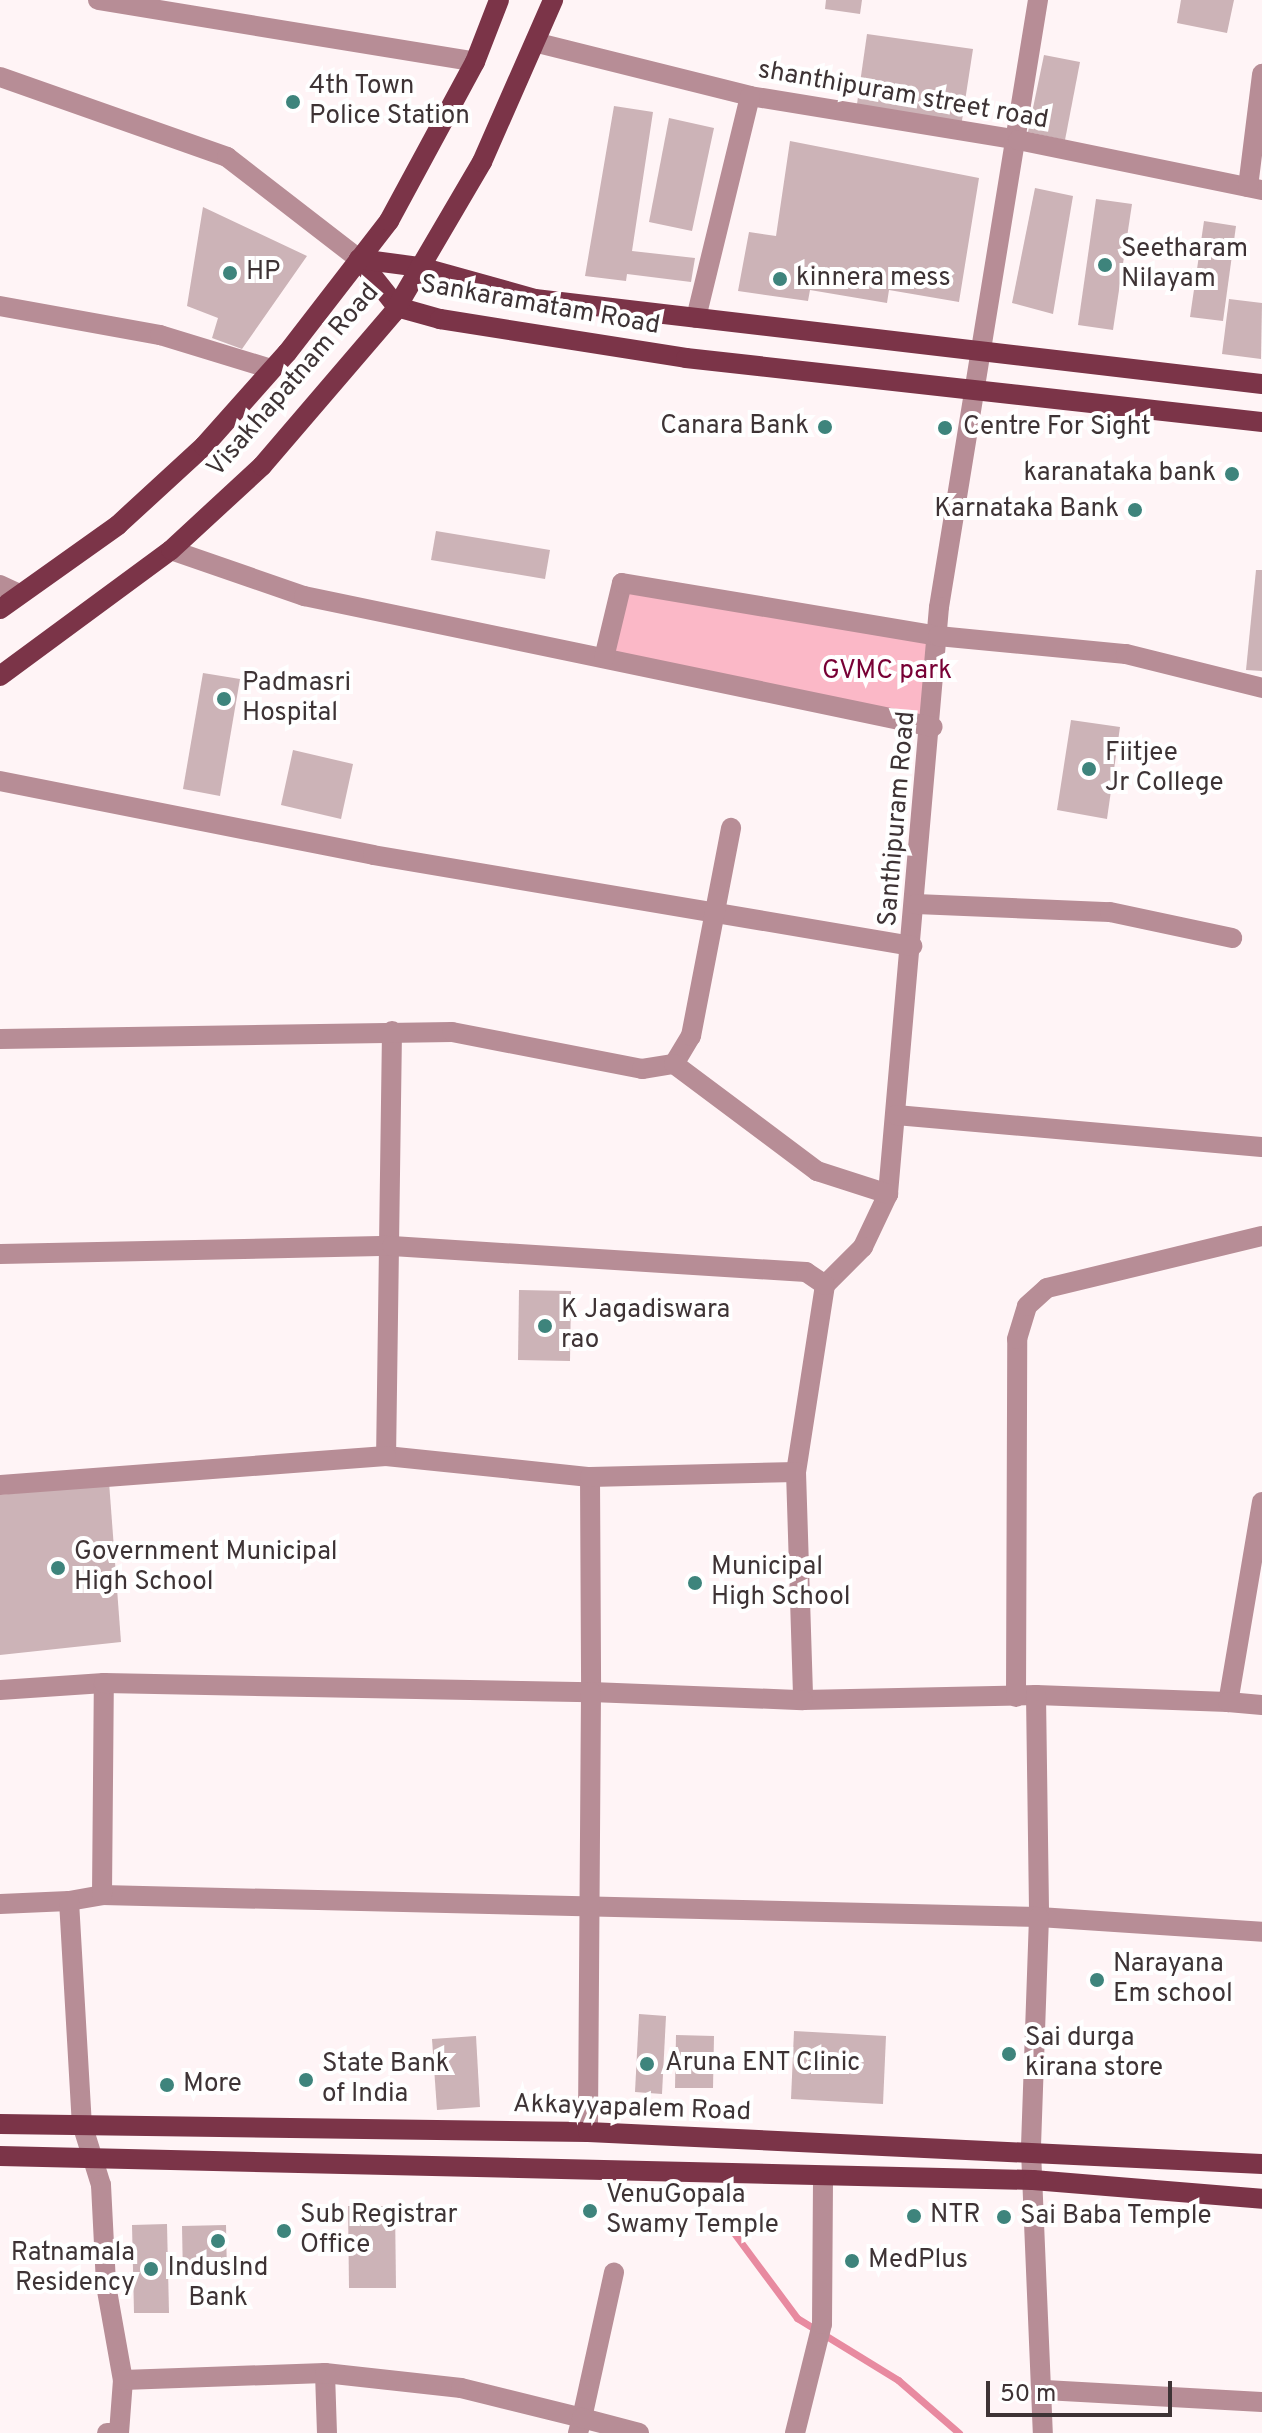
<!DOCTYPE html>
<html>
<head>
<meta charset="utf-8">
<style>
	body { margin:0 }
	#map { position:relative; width:1262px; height:2433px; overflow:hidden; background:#fff4f6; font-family:Overpass,sans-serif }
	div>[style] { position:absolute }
	.green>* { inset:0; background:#fbb8c7 }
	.stream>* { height:7px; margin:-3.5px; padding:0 3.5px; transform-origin:3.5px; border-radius:3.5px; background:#e88aa0 }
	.building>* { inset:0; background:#ccb3b7 }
	.minor>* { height:20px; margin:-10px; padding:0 10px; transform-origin:10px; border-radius:10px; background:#b78d96 }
	.major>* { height:20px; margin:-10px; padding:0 10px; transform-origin:10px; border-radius:10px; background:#7b3448 }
	.dots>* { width:22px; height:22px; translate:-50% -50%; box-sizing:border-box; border:4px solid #fff; border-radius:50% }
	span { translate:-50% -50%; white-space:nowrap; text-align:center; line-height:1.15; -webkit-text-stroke:8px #fff; paint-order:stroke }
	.poi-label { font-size:26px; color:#3e3335 }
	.left { translate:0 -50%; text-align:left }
	.right { translate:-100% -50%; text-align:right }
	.street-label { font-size:26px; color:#3e3335 }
	.park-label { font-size:26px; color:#780035 }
	.scale { position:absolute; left:986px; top:2381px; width:186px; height:36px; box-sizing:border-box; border:4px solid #3e3335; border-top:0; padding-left:10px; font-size:24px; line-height:28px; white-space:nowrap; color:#3e3335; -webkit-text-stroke:6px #fff; paint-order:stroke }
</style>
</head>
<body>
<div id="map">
	<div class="green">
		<div style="clip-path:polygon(622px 583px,938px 636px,933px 727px,604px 658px)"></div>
	</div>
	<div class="stream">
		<div style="left:731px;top:2229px;width:111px;rotate:53.4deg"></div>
		<div style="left:797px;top:2318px;width:119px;rotate:31.5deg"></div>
		<div style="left:898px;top:2380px;width:81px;rotate:41deg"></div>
	</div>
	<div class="building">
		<div style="clip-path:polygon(826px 0,862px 0,860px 14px,825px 9px)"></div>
		<div style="clip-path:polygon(1181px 0,1234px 0,1227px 33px,1177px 23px)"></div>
		<div style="clip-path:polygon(867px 34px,973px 49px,961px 127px,856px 111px)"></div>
		<div style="clip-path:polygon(1044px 55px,1080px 62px,1065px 140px,1028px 132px)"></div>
		<div style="clip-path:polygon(614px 106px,653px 112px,632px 251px,695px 258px,691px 282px,627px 274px,626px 281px,585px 276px)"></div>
		<div style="clip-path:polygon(669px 118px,714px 128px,692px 231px,649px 222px)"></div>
		<div style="clip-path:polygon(790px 141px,979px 178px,959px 302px,889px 290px,887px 303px,810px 290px,808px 301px,738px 291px,749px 232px,776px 236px)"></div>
		<div style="clip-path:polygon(1035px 188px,1073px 196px,1053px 314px,1012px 303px)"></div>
		<div style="clip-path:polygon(1096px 199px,1132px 204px,1113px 330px,1078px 325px)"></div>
		<div style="clip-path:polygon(203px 207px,307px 256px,242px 349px,212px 338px,218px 318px,187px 306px)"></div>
		<div style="clip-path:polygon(1204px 221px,1236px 226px,1223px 321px,1190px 317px)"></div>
		<div style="clip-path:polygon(1229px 299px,1262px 303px,1261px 359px,1222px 354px)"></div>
		<div style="clip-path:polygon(436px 531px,550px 550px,545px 579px,431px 560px)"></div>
		<div style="clip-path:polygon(1256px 570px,1262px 570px,1262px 671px,1246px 670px)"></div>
		<div style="clip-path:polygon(203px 673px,240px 679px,220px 796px,183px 789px)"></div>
		<div style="clip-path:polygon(1071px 720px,1120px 727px,1107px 819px,1057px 810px)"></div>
		<div style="clip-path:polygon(293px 750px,353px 764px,341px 819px,281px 805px)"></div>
		<div style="clip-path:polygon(519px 1290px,571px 1291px,570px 1361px,518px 1360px)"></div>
		<div style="clip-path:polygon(109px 1482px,121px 1642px,0 1655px,0 1495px)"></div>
		<div style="clip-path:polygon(639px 2014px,666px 2016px,662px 2094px,635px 2092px)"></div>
		<div style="clip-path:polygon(794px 2031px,886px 2036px,883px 2104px,791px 2099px)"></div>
		<div style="clip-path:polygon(676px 2035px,714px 2036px,713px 2088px,675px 2088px)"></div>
		<div style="clip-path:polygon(476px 2036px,480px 2107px,437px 2110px,432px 2039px)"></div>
		<div style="clip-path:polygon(348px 2206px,395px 2206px,396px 2288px,349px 2288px)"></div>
		<div style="clip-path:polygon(167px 2224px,169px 2313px,134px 2313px,132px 2225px)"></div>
		<div style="clip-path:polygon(226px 2225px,227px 2277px,183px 2278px,182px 2226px)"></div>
	</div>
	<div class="minor">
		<div style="left:98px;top:0;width:382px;rotate:9.3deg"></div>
		<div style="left:1038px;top:0;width:615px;rotate:99.26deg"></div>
		<div style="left:939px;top:607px;width:589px;rotate:94.97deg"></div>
		<div style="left:888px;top:1194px;width:59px;rotate:115.3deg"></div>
		<div style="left:863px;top:1247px;width:54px;rotate:135deg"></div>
		<div style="left:825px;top:1285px;width:189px;rotate:98.8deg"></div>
		<div style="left:796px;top:1472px;width:228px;rotate:88.2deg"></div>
		<div style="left:803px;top:1700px;width:233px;rotate:-1.2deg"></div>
		<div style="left:1036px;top:1695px;width:192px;rotate:2.1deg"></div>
		<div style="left:538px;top:43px;width:219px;rotate:14deg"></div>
		<div style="left:750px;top:96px;width:272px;rotate:9.3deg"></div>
		<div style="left:1018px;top:140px;width:249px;rotate:11.6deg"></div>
		<div style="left:0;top:77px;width:241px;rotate:19.4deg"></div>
		<div style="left:227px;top:157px;width:167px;rotate:37.7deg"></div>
		<div style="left:1248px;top:187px;width:114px;rotate:-82.9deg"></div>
		<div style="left:0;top:306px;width:163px;rotate:10.3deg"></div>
		<div style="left:160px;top:335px;width:113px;rotate:17deg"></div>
		<div style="left:696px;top:318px;width:228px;rotate:-76.3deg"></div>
		<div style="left:171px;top:550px;width:141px;rotate:19.1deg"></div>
		<div style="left:304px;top:596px;width:642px;rotate:11.76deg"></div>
		<div style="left:0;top:585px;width:19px;rotate:25deg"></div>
		<div style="left:604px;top:658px;width:77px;rotate:-76.5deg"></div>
		<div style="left:622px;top:583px;width:320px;rotate:9.5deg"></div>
		<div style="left:938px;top:636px;width:189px;rotate:5.5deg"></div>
		<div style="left:1126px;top:654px;width:140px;rotate:14deg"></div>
		<div style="left:0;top:781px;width:380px;rotate:11.2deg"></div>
		<div style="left:373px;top:855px;width:547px;rotate:9.58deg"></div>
		<div style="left:916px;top:904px;width:194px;rotate:2.4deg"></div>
		<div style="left:1110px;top:912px;width:125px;rotate:12deg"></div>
		<div style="left:392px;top:1031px;width:425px;rotate:90.8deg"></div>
		<div style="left:386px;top:1456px;width:205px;rotate:5.9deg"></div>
		<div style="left:590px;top:1477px;width:215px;rotate:89.7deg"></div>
		<div style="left:591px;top:1692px;width:212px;rotate:2.2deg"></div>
		<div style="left:0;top:1039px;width:452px;rotate:-0.9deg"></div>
		<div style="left:452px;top:1032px;width:194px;rotate:11deg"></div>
		<div style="left:642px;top:1069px;width:32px;rotate:-9deg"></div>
		<div style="left:674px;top:1064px;width:33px;rotate:-59deg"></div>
		<div style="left:691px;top:1036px;width:212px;rotate:-79.1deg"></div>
		<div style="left:674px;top:1064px;width:179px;rotate:36.8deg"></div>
		<div style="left:817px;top:1171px;width:75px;rotate:17.9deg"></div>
		<div style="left:896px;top:1115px;width:367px;rotate:5deg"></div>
		<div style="left:0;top:1254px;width:392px;rotate:-1.2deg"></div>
		<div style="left:392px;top:1246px;width:415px;rotate:3.6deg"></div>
		<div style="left:806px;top:1272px;width:23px;rotate:34deg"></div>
		<div style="left:590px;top:1477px;width:206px;rotate:-1.4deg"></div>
		<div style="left:0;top:1485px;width:387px;rotate:-4.3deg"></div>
		<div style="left:1262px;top:1502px;width:203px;rotate:99.6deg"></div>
		<div style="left:1228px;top:1702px;width:34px;rotate:5deg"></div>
		<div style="left:0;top:1690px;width:104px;rotate:-3.9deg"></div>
		<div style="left:1036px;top:1695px;width:222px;rotate:89.2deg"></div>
		<div style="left:1039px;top:1917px;width:224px;rotate:3.8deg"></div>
		<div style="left:1016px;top:1697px;width:358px;rotate:-89.8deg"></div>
		<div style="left:1017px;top:1339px;width:34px;rotate:-73deg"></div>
		<div style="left:1027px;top:1306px;width:27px;rotate:-42deg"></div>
		<div style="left:1047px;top:1288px;width:221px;rotate:-13.6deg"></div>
		<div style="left:102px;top:1895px;width:937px;rotate:1.35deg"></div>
		<div style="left:1039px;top:1917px;width:234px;rotate:92deg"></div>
		<div style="left:1031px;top:2151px;width:282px;rotate:87.6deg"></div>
		<div style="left:69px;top:1901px;width:34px;rotate:-10deg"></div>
		<div style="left:102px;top:1895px;width:212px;rotate:-89.5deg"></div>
		<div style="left:104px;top:1683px;width:487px;rotate:1.1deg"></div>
		<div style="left:591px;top:1692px;width:440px;rotate:90.4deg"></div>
		<div style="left:0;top:1904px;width:69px;rotate:-2.5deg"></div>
		<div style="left:69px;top:1901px;width:223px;rotate:86.7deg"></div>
		<div style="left:82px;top:2124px;width:64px;rotate:72.7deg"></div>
		<div style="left:101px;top:2185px;width:100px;rotate:87.1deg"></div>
		<div style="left:106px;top:2285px;width:97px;rotate:79.9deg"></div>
		<div style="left:123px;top:2380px;width:53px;rotate:94.3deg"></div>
		<div style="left:119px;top:2433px;width:12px;rotate:180deg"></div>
		<div style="left:325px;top:2373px;width:60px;rotate:88.1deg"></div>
		<div style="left:123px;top:2380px;width:202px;rotate:-2deg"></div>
		<div style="left:325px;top:2373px;width:137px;rotate:6.3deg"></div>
		<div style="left:461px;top:2388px;width:125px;rotate:13.9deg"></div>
		<div style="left:582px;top:2418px;width:149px;rotate:-77.6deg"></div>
		<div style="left:1045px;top:2390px;width:217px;rotate:3.2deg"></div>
		<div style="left:578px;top:2433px;width:16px;rotate:-75deg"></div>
		<div style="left:582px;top:2418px;width:59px;rotate:14.7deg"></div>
		<div style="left:795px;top:2433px;width:112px;rotate:-76.1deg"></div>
		<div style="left:822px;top:2324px;width:148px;rotate:-89.6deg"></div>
	</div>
	<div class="major">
		<div style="left:359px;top:259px;width:61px;rotate:51.6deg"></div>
		<div style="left:397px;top:307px;width:45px;rotate:15.6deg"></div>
		<div style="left:440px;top:319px;width:249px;rotate:9deg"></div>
		<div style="left:686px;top:358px;width:580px;rotate:6.34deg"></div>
		<div style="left:359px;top:259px;width:62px;rotate:7.5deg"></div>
		<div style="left:420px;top:267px;width:119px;rotate:15.5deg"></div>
		<div style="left:535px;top:299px;width:732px;rotate:6.67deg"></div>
		<div style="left:0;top:609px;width:145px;rotate:-35.4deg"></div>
		<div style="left:118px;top:525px;width:117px;rotate:-42.6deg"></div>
		<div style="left:204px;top:446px;width:125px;rotate:-48.3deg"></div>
		<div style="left:287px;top:353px;width:167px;rotate:-52.3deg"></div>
		<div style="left:389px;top:221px;width:181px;rotate:-61.6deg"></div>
		<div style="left:475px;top:62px;width:66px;rotate:-68.8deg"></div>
		<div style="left:0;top:676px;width:212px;rotate:-36.4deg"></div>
		<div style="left:171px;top:550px;width:124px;rotate:-42.7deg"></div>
		<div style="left:262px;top:466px;width:203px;rotate:-49.4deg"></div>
		<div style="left:394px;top:312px;width:174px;rotate:-59.6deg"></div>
		<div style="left:482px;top:162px;width:177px;rotate:-66.3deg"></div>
		<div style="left:0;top:2124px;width:588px;rotate:0.78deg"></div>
		<div style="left:588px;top:2132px;width:675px;rotate:2.72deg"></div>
		<div style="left:0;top:2156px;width:1033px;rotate:1.33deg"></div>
		<div style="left:1033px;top:2180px;width:230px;rotate:4.7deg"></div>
	</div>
	<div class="dots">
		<div style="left:293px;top:102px;background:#3e847c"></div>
		<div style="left:1105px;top:265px;background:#3e847c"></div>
		<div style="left:230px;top:273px;background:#3e847c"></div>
		<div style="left:780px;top:279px;background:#3e847c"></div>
		<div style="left:825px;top:427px;background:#3e847c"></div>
		<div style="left:945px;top:428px;background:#3e847c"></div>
		<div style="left:1232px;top:474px;background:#3e847c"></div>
		<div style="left:1135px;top:510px;background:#3e847c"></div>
		<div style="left:224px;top:699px;background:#3e847c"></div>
		<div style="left:1089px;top:769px;background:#3e847c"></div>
		<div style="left:545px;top:1326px;background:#3e847c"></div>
		<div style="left:58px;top:1568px;background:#3e847c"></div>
		<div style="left:695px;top:1583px;background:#3e847c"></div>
		<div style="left:1097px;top:1980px;background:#3e847c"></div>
		<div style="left:1009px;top:2054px;background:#3e847c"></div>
		<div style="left:647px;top:2064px;background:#3e847c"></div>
		<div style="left:306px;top:2080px;background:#3e847c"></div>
		<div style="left:167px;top:2085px;background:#3e847c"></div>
		<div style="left:590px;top:2211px;background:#3e847c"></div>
		<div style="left:914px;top:2216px;background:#3e847c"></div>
		<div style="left:1004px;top:2217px;background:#3e847c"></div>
		<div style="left:284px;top:2231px;background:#3e847c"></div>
		<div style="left:218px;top:2241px;background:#3e847c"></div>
		<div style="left:852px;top:2261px;background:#3e847c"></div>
		<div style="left:151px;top:2269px;background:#3e847c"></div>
	</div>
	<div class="poi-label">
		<span class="left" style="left:309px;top:102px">4th Town<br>Police Station</span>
		<span class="left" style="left:1121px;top:265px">Seetharam<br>Nilayam</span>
		<span class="left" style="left:246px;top:273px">HP</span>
		<span class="left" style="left:796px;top:279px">kinnera mess</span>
		<span class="right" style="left:809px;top:427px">Canara Bank</span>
		<span class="left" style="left:963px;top:428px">Centre For Sight</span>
		<span class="right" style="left:1216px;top:474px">karanataka bank</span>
		<span class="right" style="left:1119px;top:510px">Karnataka Bank</span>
		<span class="left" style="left:242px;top:699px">Padmasri<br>Hospital</span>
		<span class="left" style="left:1105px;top:769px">Fiitjee<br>Jr College</span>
		<span class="left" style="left:561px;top:1326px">K Jagadiswara<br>rao</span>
		<span class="left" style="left:74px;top:1568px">Government Municipal<br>High School</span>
		<span class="left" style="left:711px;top:1583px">Municipal<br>High School</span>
		<span class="left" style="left:1113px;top:1980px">Narayana<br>Em school</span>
		<span class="left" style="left:1025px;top:2054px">Sai durga<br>kirana store</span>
		<span class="left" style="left:665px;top:2064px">Aruna ENT Clinic</span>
		<span class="left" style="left:322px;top:2080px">State Bank<br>of India</span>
		<span class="left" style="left:183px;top:2085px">More</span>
		<span class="left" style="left:606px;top:2211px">VenuGopala<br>Swamy Temple</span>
		<span class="left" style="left:300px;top:2231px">Sub Registrar<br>Office</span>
		<span class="left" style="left:930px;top:2216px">NTR</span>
		<span class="left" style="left:1020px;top:2217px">Sai Baba Temple</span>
		<span class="right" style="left:135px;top:2269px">Ratnamala<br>Residency</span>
		<span class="left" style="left:868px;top:2261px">MedPlus</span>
		<span style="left:218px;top:2284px">IndusInd<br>Bank</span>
	</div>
	<div class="street-label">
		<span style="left:903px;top:96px;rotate:10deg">shanthipuram street road</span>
		<span style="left:540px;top:306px;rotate:10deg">Sankaramatam Road</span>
		<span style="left:294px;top:381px;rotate:-49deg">Visakhapatnam Road</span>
		<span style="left:898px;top:819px;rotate:-85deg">Santhipuram Road</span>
		<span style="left:632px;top:2109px;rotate:2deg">Akkayyapalem Road</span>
	</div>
	<div class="park-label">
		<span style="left:887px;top:672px">GVMC park</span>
	</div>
	<div class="scale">50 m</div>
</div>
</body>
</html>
